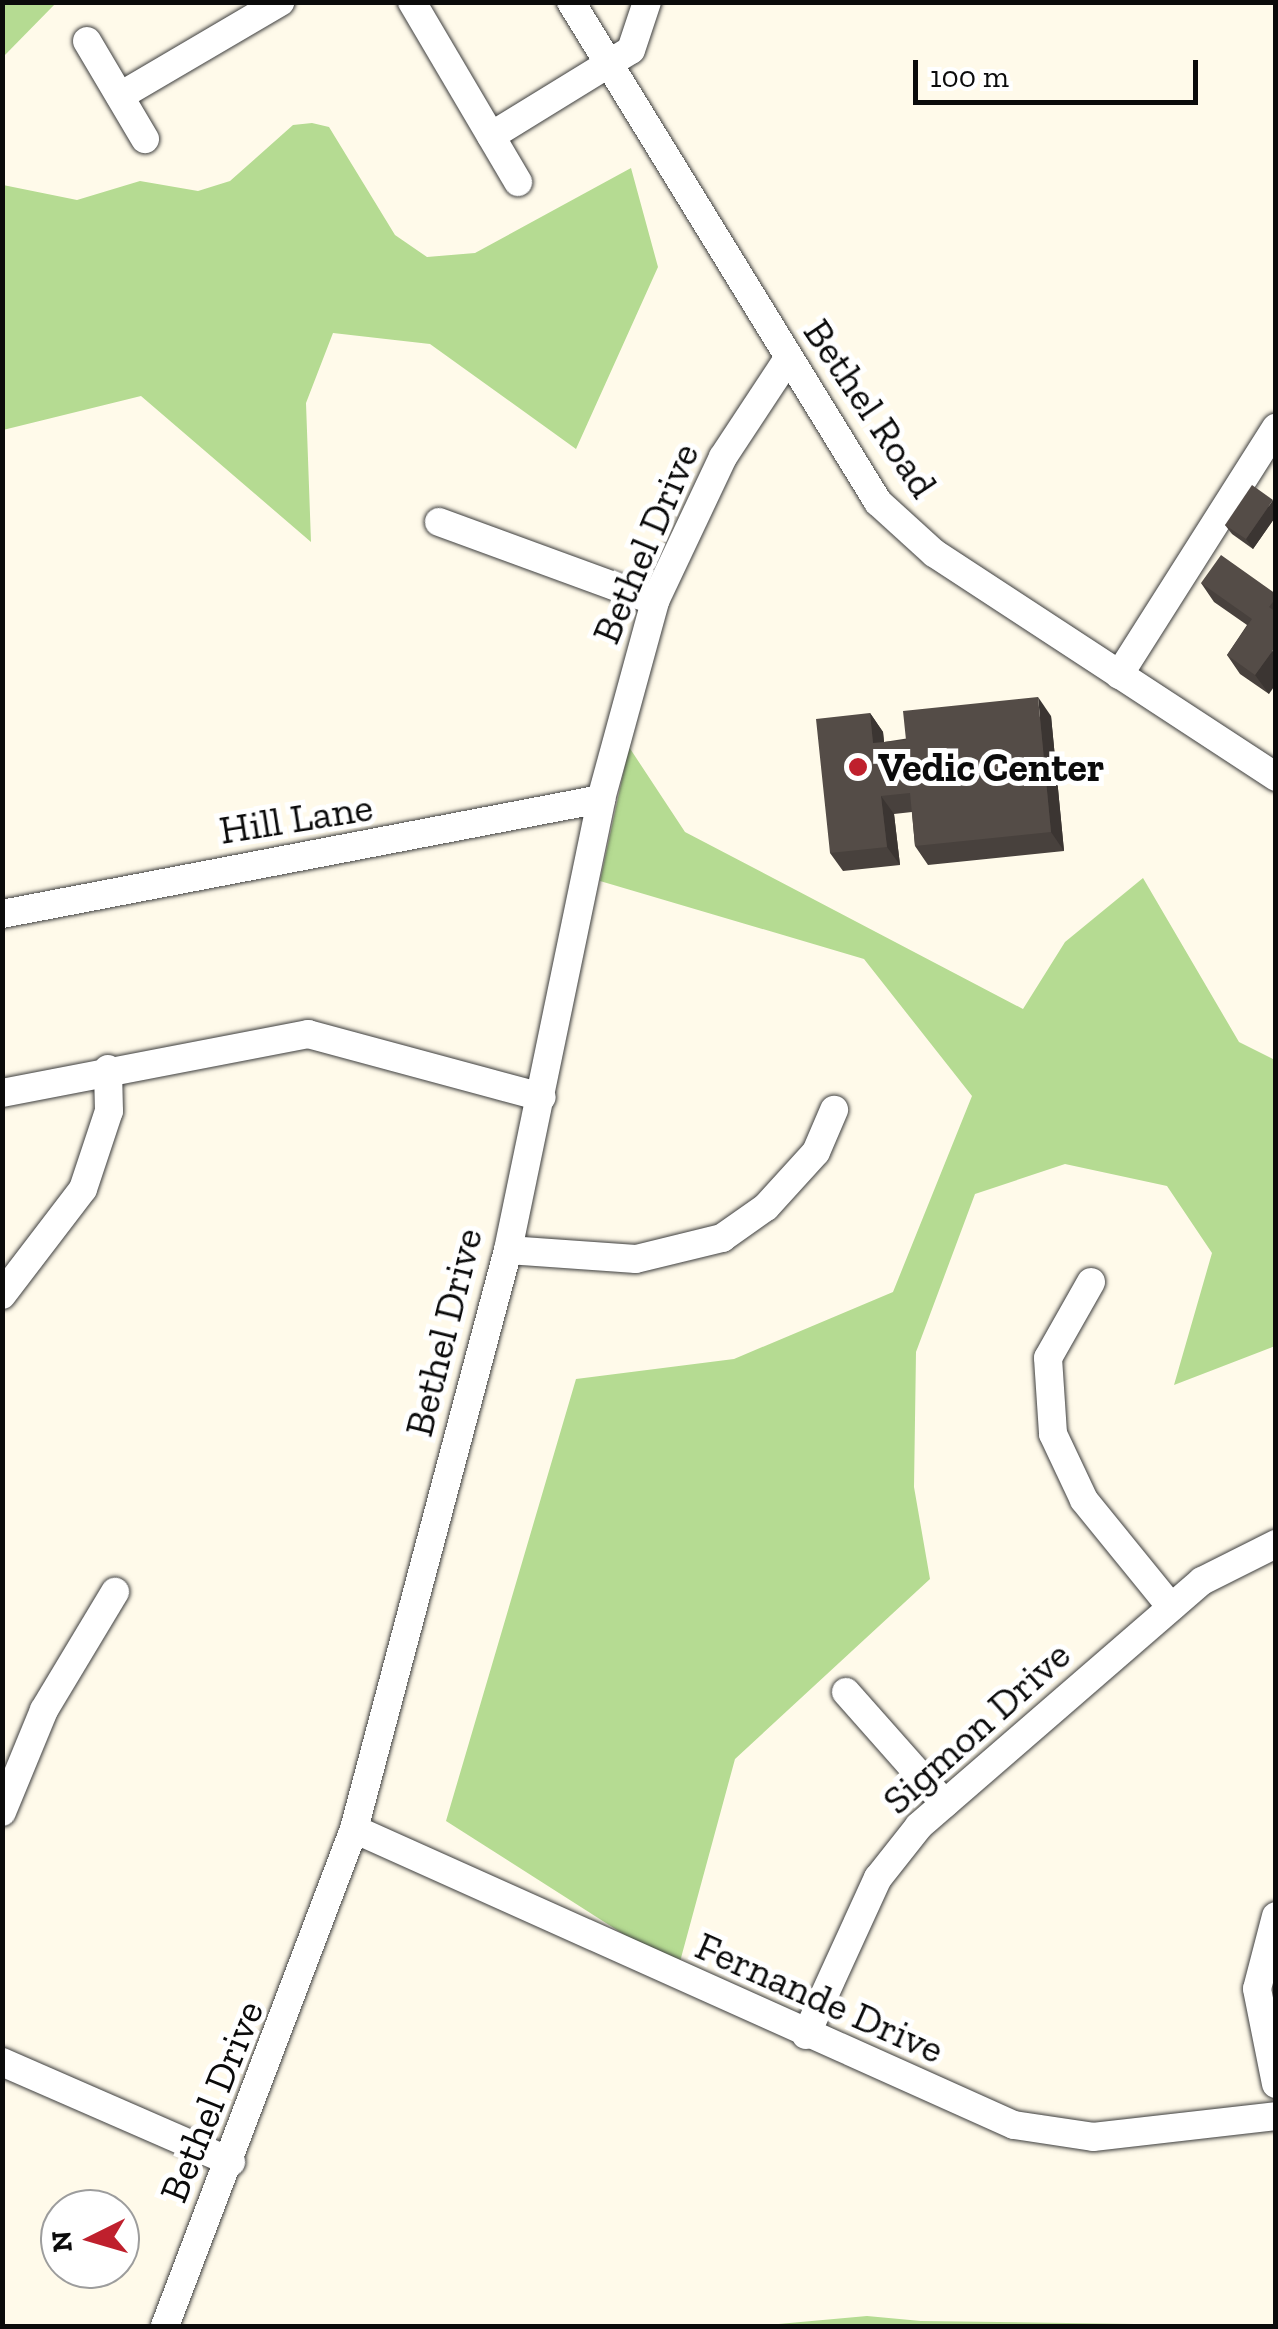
<!DOCTYPE html>
<html>
<head>
<meta charset="utf-8">
<style>
	body { margin:0 }
	#map { position:relative; width:1278px; height:2329px; overflow:hidden; background:#fffaea; font-family:"Zilla Slab",serif }
	div>[style] { position:absolute }
	.forest>* { inset:0; background:#b5db92 }
	.roads { filter:drop-shadow(0 0 2px #3e3e3e) drop-shadow(0 0 2px #3e3e3e) }
	.minor>* { height:28px; margin:-14px; padding:0 14px; transform-origin:14px; border-radius:14px; background:#fff }
	.wall>* { inset:0; background:#48413d }
	.shaded-wall>* { inset:0; background:#3b3532 }
	.building>* { inset:0; background:#544c47 }
	.dots>* { width:28px; height:28px; translate:-50% -50%; box-sizing:border-box; border:5px solid #fff; border-radius:50% }
	span { translate:-50% -50%; white-space:nowrap; text-align:center; line-height:1.15; -webkit-text-stroke:10px #fff; paint-order:stroke }
	.street-label { font-size:40px; color:#0b0b0b }
	.poi-label { font-size:40px; color:#0b0b0b; font-weight:700 }
	.left { translate:0 -50%; text-align:left }
	.frame { position:absolute; inset:0; border:5px solid #0b0b0b; pointer-events:none }
	.north { position:absolute; left:40px; top:2189px; width:100px; height:100px; box-sizing:border-box; background:#fff; border:2px solid #9d9d9d; border-radius:50%; rotate:265deg; font-size:28px; font-weight:700; line-height:40px; text-align:center; color:#0b0b0b }
	.north::after { content:''; display:block; margin:auto; width:35px; height:45px; background:#bf202d; clip-path:polygon(50% 0,100% 100%,50% 72%,0 100%) }
	.scale { position:absolute; left:913px; top:60px; width:285px; height:45px; box-sizing:border-box; border:5px solid #0b0b0b; border-top:0; padding-left:12px; font-size:30px; line-height:35px; white-space:nowrap; color:#0b0b0b; -webkit-text-stroke:8px #fff; paint-order:stroke }
</style>
</head>
<body>
<div id="map">
	<div class="forest">
		<div style="clip-path:polygon(3px 2px,56px 3px,3px 57px,2px 3px)"></div>
		<div style="clip-path:polygon(312px 123px,329px 127px,395px 235px,427px 257px,475px 253px,631px 168px,658px 267px,576px 449px,430px 344px,333px 333px,306px 403px,311px 542px,141px 396px,3px 430px,3px 185px,77px 200px,140px 181px,198px 191px,230px 181px,293px 125px)"></div>
		<div style="clip-path:polygon(629px 747px,685px 832px,1023px 1009px,1065px 942px,1143px 878px,1239px 1042px,1275px 1060px,1275px 1346px,1174px 1385px,1212px 1253px,1167px 1186px,1065px 1164px,975px 1194px,916px 1352px,914px 1487px,930px 1579px,735px 1759px,678px 1969px,446px 1821px,576px 1379px,734px 1359px,893px 1292px,972px 1096px,864px 959px,600px 881px)"></div>
		<div style="clip-path:polygon(867px 2316px,921px 2321px,1276px 2326px,755px 2326px)"></div>
	</div>
	<div class="roads">
		<div class="minor">
			<div style="left:412px;top:2px;width:209px;rotate:59.5deg"></div>
			<div style="left:571px;top:2px;width:587px;rotate:58.45deg"></div>
			<div style="left:878px;top:502px;width:76px;rotate:42.3deg"></div>
			<div style="left:934px;top:553px;width:409px;rotate:33.2deg"></div>
			<div style="left:87px;top:41px;width:114px;rotate:59.4deg"></div>
			<div style="left:120px;top:96px;width:186px;rotate:-30.4deg"></div>
			<div style="left:491px;top:136px;width:164px;rotate:-31.6deg"></div>
			<div style="left:631px;top:50px;width:51px;rotate:-71.6deg"></div>
			<div style="left:439px;top:522px;width:230px;rotate:20.1deg"></div>
			<div style="left:1119px;top:675px;width:293px;rotate:-57.6deg"></div>
			<div style="left:2px;top:914px;width:610px;rotate:-10.87deg"></div>
			<div style="left:2px;top:1093px;width:312px;rotate:-10.9deg"></div>
			<div style="left:308px;top:1034px;width:242px;rotate:15.1deg"></div>
			<div style="left:508px;top:1250px;width:128px;rotate:4deg"></div>
			<div style="left:636px;top:1259px;width:89px;rotate:-13.7deg"></div>
			<div style="left:722px;top:1238px;width:54px;rotate:-35.2deg"></div>
			<div style="left:766px;top:1207px;width:74px;rotate:-47.7deg"></div>
			<div style="left:816px;top:1152px;width:46px;rotate:-66.8deg"></div>
			<div style="left:1091px;top:1282px;width:87px;rotate:119.5deg"></div>
			<div style="left:1048px;top:1358px;width:76px;rotate:86.2deg"></div>
			<div style="left:1053px;top:1434px;width:73px;rotate:64.8deg"></div>
			<div style="left:1084px;top:1500px;width:138px;rotate:50.9deg"></div>
			<div style="left:2px;top:1295px;width:133px;rotate:-52.6deg"></div>
			<div style="left:83px;top:1189px;width:82px;rotate:-71.6deg"></div>
			<div style="left:109px;top:1111px;width:42px;rotate:-91.4deg"></div>
			<div style="left:846px;top:1692px;width:149px;rotate:48.5deg"></div>
			<div style="left:2px;top:1812px;width:110px;rotate:-67.6deg"></div>
			<div style="left:44px;top:1710px;width:138px;rotate:-59deg"></div>
			<div style="left:354px;top:1829px;width:723px;rotate:24.16deg"></div>
			<div style="left:1014px;top:2125px;width:80px;rotate:8.6deg"></div>
			<div style="left:1093px;top:2137px;width:184px;rotate:-6.5deg"></div>
			<div style="left:1276px;top:1916px;width:75px;rotate:104.6deg"></div>
			<div style="left:1257px;top:1989px;width:97px;rotate:78.7deg"></div>
			<div style="left:806px;top:2035px;width:173px;rotate:-65.4deg"></div>
			<div style="left:878px;top:1878px;width:66px;rotate:-51.7deg"></div>
			<div style="left:919px;top:1826px;width:374px;rotate:-40.9deg"></div>
			<div style="left:1202px;top:1581px;width:83px;rotate:-26.6deg"></div>
			<div style="left:2px;top:2062px;width:250px;rotate:23.6deg"></div>
			<div style="left:165px;top:2326px;width:532px;rotate:-69.18deg"></div>
			<div style="left:354px;top:1829px;width:599px;rotate:-75.11deg"></div>
			<div style="left:508px;top:1250px;width:460px;rotate:-78.3deg"></div>
			<div style="left:601px;top:799px;width:205px;rotate:-74.7deg"></div>
			<div style="left:655px;top:601px;width:159px;rotate:-64.7deg"></div>
			<div style="left:723px;top:457px;width:116px;rotate:-56.6deg"></div>
		</div>
	</div>
	<div class="wall">
		<div style="clip-path:polygon(1276px 503px,1276px 516px,1253px 549px,1232px 534px,1225px 525px)"></div>
		<div style="clip-path:polygon(1201px 583px,1276px 594px,1269px 694px,1240px 674px,1227px 655px,1247px 625px,1214px 602px)"></div>
		<div style="clip-path:polygon(870px 713px,883px 732px,884px 742px,1051px 716px,1064px 851px,928px 865px,915px 846px,912px 812px,894px 814px,900px 865px,843px 871px,830px 853px)"></div>
	</div>
	<div class="shaded-wall">
		<div style="clip-path:polygon(1273px 500px,1276px 503px,1276px 516px,1253px 549px,1246px 539px)"></div>
		<div style="clip-path:polygon(1276px 646px,1276px 684px,1269px 694px,1255px 675px)"></div>
		<div style="clip-path:polygon(1038px 697px,1051px 716px,1064px 851px,1051px 832px)"></div>
		<div style="clip-path:polygon(870px 713px,883px 732px,886px 762px,873px 743px)"></div>
		<div style="clip-path:polygon(881px 796px,894px 814px,900px 865px,887px 847px)"></div>
	</div>
	<div class="building">
		<div style="clip-path:polygon(1252px 485px,1273px 500px,1246px 539px,1225px 525px)"></div>
		<div style="clip-path:polygon(1221px 555px,1276px 594px,1276px 598px,1269px 607px,1276px 612px,1276px 646px,1255px 675px,1227px 655px,1252px 619px,1201px 583px)"></div>
		<div style="clip-path:polygon(1038px 697px,1051px 832px,915px 846px,910px 793px,881px 796px,887px 847px,830px 853px,816px 719px,870px 713px,873px 743px,906px 740px,903px 711px)"></div>
	</div>
	<div class="dots">
		<div style="left:858px;top:767px;background:#bf202d"></div>
	</div>
	<div class="street-label">
		<span style="left:871px;top:408px;rotate:56deg">Bethel Road</span>
		<span style="left:645px;top:543px;rotate:-67deg">Bethel Drive</span>
		<span style="left:296px;top:818px;rotate:-9deg">Hill Lane</span>
		<span style="left:443px;top:1332px;rotate:-76deg">Bethel Drive</span>
		<span style="left:976px;top:1727px;rotate:-42deg">Sigmon Drive</span>
		<span style="left:820px;top:1997px;rotate:24deg">Fernande Drive</span>
		<span style="left:211px;top:2101px;rotate:-68deg">Bethel Drive</span>
	</div>
	<div class="poi-label">
		<span class="left" style="left:878px;top:767px">Vedic Center</span>
	</div>
	<div class="frame"></div>
	<div class="north">N</div>
	<div class="scale">100 m</div>
</div>
</body>
</html>
